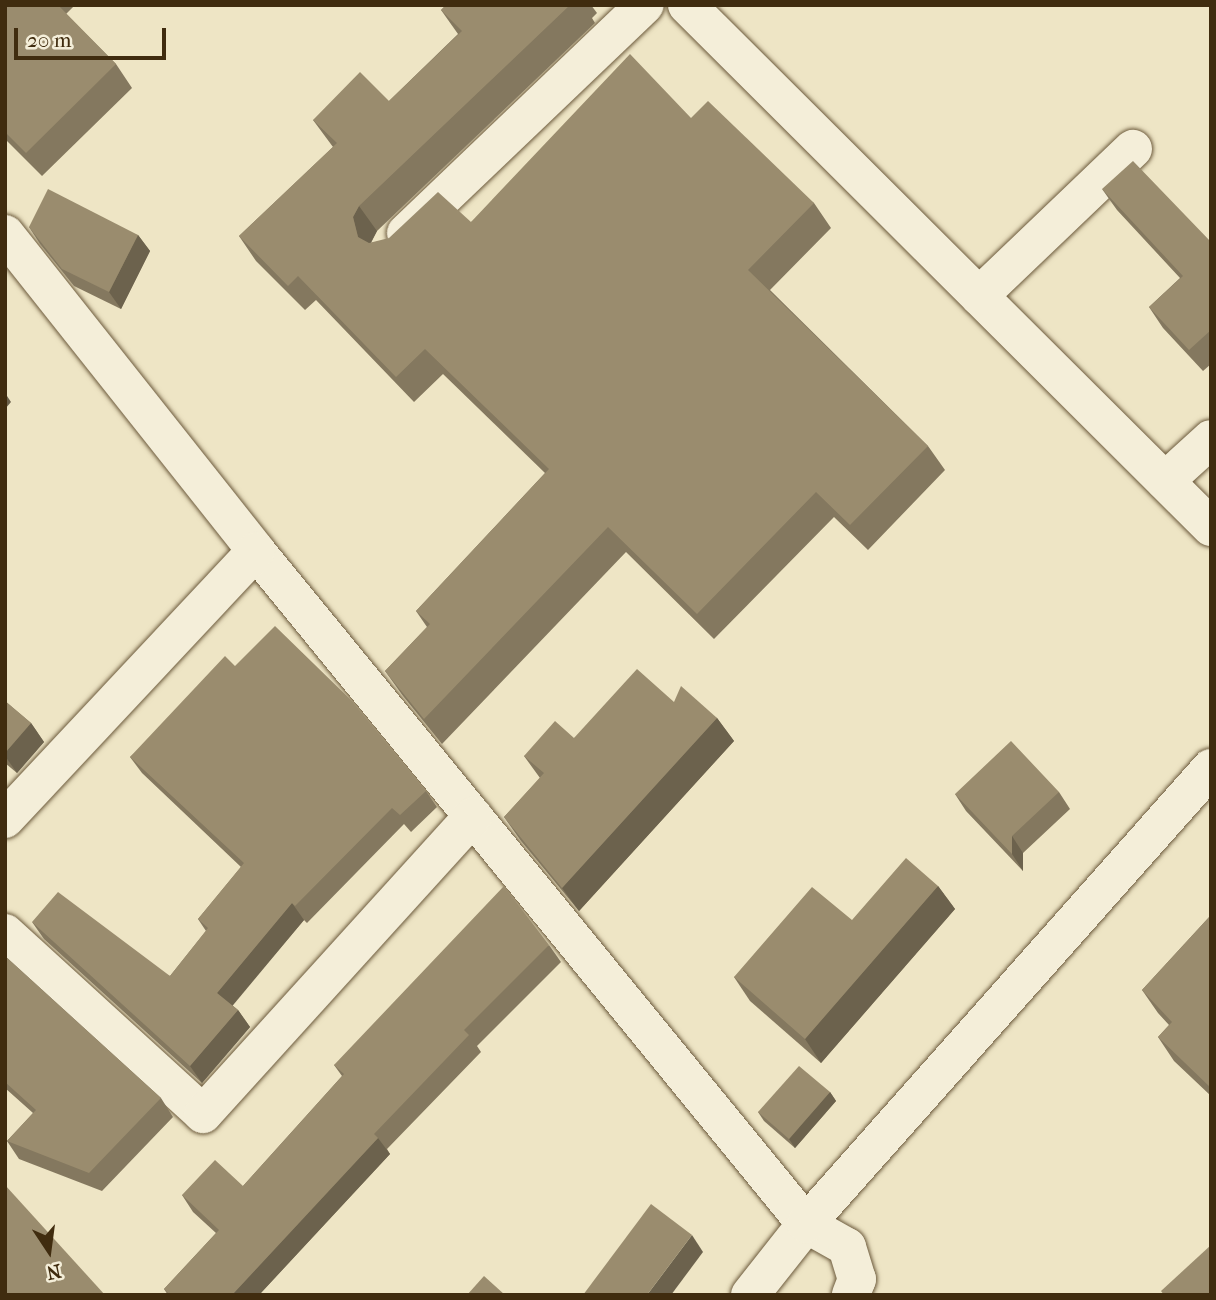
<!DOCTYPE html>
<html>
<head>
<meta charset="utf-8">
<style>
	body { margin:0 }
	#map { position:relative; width:1216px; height:1300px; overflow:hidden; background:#eee5c5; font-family:"IM FELL French Canon",serif }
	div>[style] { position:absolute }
	.roads { filter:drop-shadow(0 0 2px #6c5a3c) drop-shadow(0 0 2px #6c5a3c) }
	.minor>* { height:38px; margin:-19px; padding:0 19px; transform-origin:19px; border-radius:19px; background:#f4eed9 }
	.wall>* { inset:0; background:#84785f }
	.shaded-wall>* { inset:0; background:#6c624d }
	.building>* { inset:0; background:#9a8c6e }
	span { translate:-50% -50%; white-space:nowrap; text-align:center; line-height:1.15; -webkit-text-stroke:7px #f4eed9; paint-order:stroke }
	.frame { position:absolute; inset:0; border:7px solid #402c0f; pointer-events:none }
	.north { position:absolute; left:14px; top:1216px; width:70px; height:70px; -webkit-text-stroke:5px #f4eed9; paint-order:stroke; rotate:167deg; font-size:19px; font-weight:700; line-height:28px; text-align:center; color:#402c0f }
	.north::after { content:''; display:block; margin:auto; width:24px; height:32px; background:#402c0f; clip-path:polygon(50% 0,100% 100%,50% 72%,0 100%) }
	.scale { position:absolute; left:14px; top:28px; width:152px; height:32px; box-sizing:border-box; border:4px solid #402c0f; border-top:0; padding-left:9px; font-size:21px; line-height:24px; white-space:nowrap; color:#402c0f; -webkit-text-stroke:5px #f4eed9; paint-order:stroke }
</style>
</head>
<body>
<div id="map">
	<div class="roads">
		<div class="minor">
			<div style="left:687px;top:5px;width:740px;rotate:44.89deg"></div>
			<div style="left:406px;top:233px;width:330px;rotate:-43.7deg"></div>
			<div style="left:5px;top:234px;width:404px;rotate:51.6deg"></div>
			<div style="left:256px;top:551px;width:869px;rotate:50.74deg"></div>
			<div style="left:806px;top:1224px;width:47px;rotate:29.3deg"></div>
			<div style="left:847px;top:1247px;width:34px;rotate:73deg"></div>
			<div style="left:857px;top:1279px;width:17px;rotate:111deg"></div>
			<div style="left:979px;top:296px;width:213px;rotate:-43.7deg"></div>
			<div style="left:1165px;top:481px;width:62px;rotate:-42.4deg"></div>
			<div style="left:5px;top:819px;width:367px;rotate:-46.9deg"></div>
			<div style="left:5px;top:933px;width:268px;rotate:42.4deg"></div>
			<div style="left:203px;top:1114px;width:402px;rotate:-47.8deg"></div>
			<div style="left:750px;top:1295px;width:90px;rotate:-51.7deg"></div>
			<div style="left:806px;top:1224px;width:610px;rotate:-48.39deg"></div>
		</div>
	</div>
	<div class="wall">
		<div style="clip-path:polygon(5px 5px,75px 5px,66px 14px,116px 64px,132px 88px,42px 176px,5px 139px)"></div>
		<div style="clip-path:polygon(446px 5px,591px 5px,597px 13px,592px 18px,595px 23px,377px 231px,371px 243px,471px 222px,691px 118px,814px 203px,831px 228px,770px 290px,928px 446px,945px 470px,868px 550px,834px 517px,714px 639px,626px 552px,442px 744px,403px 696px,385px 671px,427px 627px,416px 611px,545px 473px,443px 374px,414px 402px,316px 300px,305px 310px,256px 261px,239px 236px,333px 147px,313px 120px,389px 101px,458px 34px,441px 10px)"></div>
		<div style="clip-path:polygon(1102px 189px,1211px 242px,1211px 364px,1203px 371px,1163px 328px,1149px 307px,1180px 278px,1117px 210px)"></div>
		<div style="clip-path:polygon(29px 227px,138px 235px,150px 251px,121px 309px,74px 286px,40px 244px)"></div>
		<div style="clip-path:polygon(235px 666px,426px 791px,437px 807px,411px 832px,404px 824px,307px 923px,304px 920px,232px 1005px,238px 1010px,250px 1027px,202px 1083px,44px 939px,32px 922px,170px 976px,206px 931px,198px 919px,241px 867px,142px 773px,130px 757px)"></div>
		<div style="clip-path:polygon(5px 701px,31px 723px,44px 742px,17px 773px,5px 763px)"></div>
		<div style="clip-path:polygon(674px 702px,717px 718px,734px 741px,579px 911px,521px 841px,504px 817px,540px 778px,524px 756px)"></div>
		<div style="clip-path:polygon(1059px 792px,1070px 809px,1023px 853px,1023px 871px,966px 811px,955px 794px)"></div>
		<div style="clip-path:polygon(938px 886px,955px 909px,821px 1063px,750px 1001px,734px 977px)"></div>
		<div style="clip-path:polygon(1211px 915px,1211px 1096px,1174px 1061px,1158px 1037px,1169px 1025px,1158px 1013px,1142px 990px)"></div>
		<div style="clip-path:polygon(549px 945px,561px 962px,477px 1046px,481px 1052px,387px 1149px,390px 1154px,259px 1295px,168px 1295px,164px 1289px,216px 1233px,193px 1212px,182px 1195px,243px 1186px,342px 1076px,334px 1065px)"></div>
		<div style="clip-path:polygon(5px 956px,161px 1098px,173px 1117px,102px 1191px,19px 1159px,7px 1141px,33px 1113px,5px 1088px)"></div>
		<div style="clip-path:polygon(830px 1092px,836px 1101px,795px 1148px,764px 1121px,758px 1112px)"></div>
	</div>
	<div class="shaded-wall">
		<div style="clip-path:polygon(359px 206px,377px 231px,371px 242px,376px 262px,358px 237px,353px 217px)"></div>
		<div style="clip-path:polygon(138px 235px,150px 251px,121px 309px,109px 292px)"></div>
		<div style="clip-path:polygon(5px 393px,11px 402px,5px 409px)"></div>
		<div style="clip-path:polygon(717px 718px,734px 741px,579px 911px,562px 888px)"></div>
		<div style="clip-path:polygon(31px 723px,44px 742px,17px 773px,5px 756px,5px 753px)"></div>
		<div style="clip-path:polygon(1012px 836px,1023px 853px,1023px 871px,1012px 854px)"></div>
		<div style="clip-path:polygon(938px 886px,955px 909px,821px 1063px,805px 1039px)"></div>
		<div style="clip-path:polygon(292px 903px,304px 920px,229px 1010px,217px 993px)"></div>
		<div style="clip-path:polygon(238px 1010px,250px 1027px,202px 1083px,190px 1066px)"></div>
		<div style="clip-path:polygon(830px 1092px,836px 1101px,795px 1148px,789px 1139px)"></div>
		<div style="clip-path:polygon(378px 1138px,390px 1154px,259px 1295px,232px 1295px)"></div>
		<div style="clip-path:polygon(692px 1235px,703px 1252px,671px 1295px,647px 1295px)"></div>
	</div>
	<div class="building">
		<div style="clip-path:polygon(5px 5px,58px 5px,116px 64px,26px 153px,5px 132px)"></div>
		<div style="clip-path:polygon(446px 5px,570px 5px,359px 206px,353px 217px,358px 237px,369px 243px,389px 238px,438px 192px,471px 222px,630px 54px,691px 118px,708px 101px,814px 203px,748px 270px,928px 446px,850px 525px,816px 492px,697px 614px,608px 527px,424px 719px,385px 671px,430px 624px,416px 611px,549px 469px,425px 349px,396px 377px,298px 276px,288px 286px,239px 236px,337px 143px,313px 120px,360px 72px,389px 101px,462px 31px,441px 10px)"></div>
		<div style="clip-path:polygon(1133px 161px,1211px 242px,1211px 330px,1189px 350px,1149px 307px,1183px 276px,1102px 189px)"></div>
		<div style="clip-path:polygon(48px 189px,138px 235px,109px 292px,62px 269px,29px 227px)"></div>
		<div style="clip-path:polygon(275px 626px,352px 701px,426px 791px,400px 815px,392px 808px,295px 906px,292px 903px,217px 993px,238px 1010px,190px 1066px,32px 922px,58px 892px,170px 976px,208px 928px,198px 919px,244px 863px,130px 757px,225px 656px,235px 666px)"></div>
		<div style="clip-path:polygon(637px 669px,674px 702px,681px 686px,717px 718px,562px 888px,504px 817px,544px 773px,524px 756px,555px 721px,574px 738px)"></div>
		<div style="clip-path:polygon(5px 701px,31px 723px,5px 753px)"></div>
		<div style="clip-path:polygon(1011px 741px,1059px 792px,1012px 836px,1012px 854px,955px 794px)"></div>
		<div style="clip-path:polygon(906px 858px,938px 886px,805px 1039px,734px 977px,812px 887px,852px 920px)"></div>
		<div style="clip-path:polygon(504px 886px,549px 945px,464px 1030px,469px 1035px,374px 1134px,378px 1138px,232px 1295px,170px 1295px,164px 1289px,219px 1230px,182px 1195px,215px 1160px,243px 1186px,344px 1074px,334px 1065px)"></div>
		<div style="clip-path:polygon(1211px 915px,1211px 1088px,1158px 1037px,1172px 1022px,1142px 990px)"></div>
		<div style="clip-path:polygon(5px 956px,161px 1098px,89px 1173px,7px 1141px,36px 1110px,5px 1082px)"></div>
		<div style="clip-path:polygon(799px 1066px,830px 1092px,789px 1139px,758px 1112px)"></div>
		<div style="clip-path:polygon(5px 1185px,105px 1295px,5px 1295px)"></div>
		<div style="clip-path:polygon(651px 1204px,692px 1235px,647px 1295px,583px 1295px)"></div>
		<div style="clip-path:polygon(1211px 1245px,1211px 1295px,1164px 1295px,1161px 1291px)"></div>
		<div style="clip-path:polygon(484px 1276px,505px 1295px,467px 1295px)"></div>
	</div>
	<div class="frame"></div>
	<div class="north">N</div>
	<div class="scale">20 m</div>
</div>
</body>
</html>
